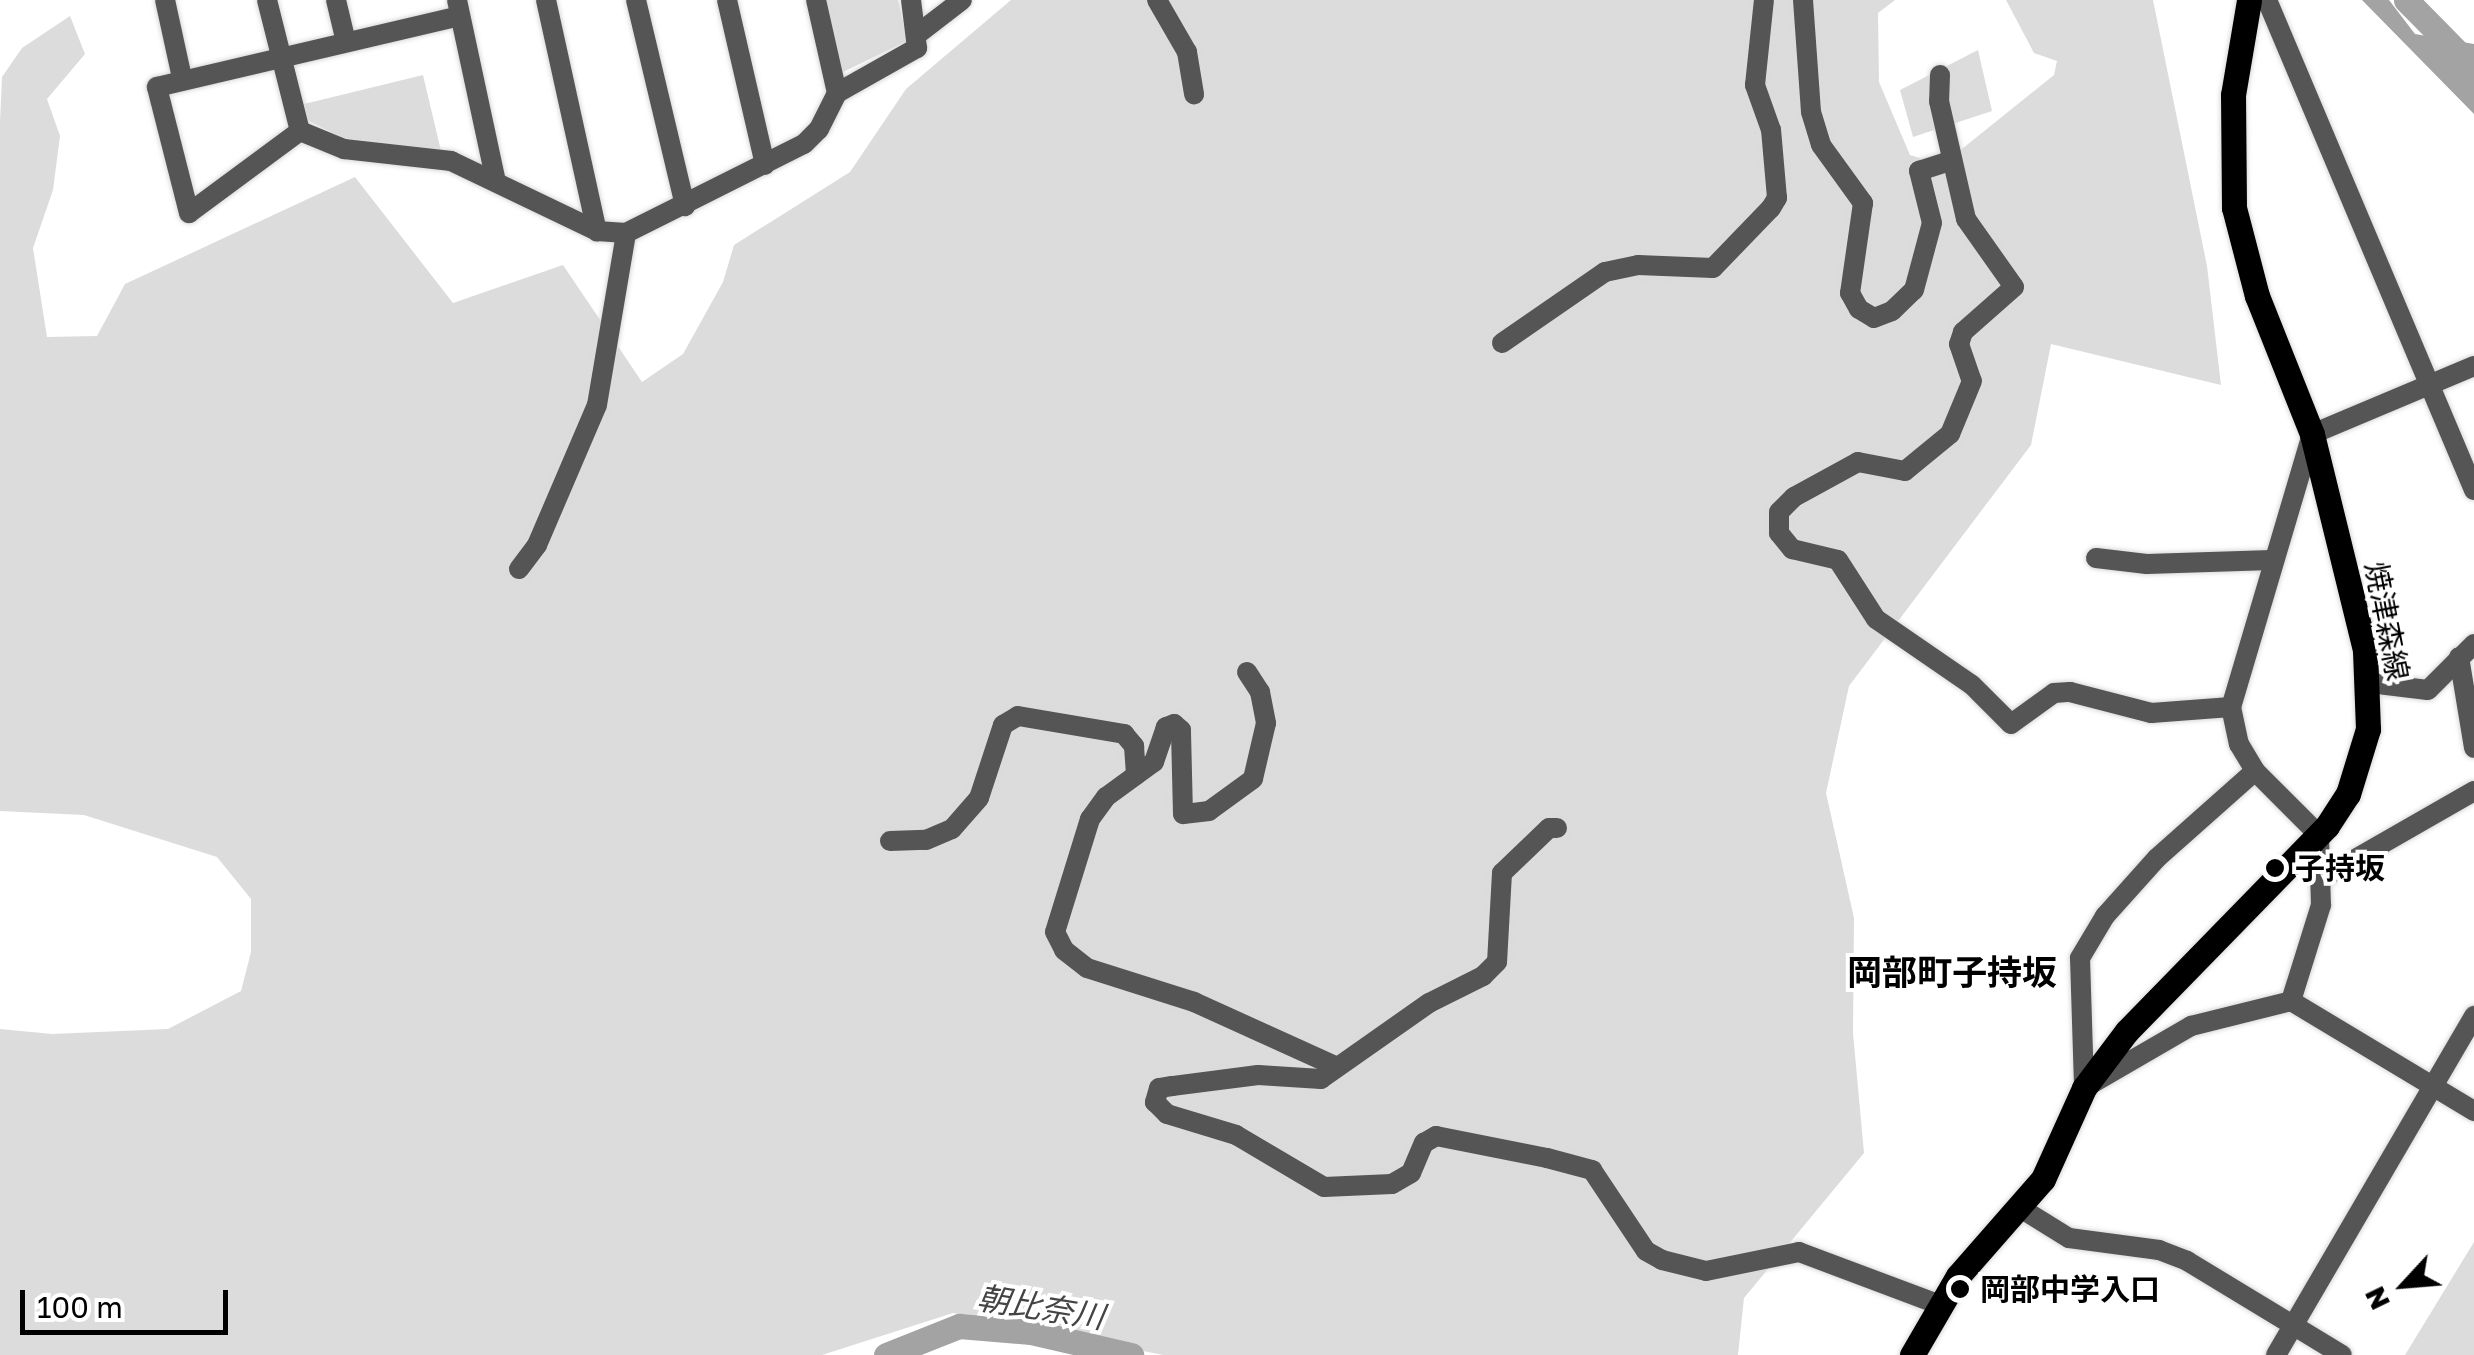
<!DOCTYPE html>
<html>
<head>
<meta charset="utf-8">
<style>
	body { margin:0 }
	#map { position:relative; width:2474px; height:1355px; overflow:hidden; background:#fff; font-family:"Golos Text","Noto Sans JP",sans-serif }
	div>[style] { position:absolute }
	.green>* { inset:0; background:#dcdcdc }
	.water>* { inset:0; background:#a3a3a3 }
	.river>* { height:25px; margin:-12.5px; padding:0 12.5px; transform-origin:12.5px; border-radius:12.5px; background:#a3a3a3 }
	.roads { filter:drop-shadow(0 0 2px #dbdbdb) drop-shadow(0 0 2px #dbdbdb) }
	.minor>* { height:20px; margin:-10px; padding:0 10px; transform-origin:10px; border-radius:10px; background:#555 }
	.major>* { height:25px; margin:-12.5px; padding:0 12.5px; transform-origin:12.5px; border-radius:12.5px; background:#000 }
	.dots>* { width:28px; height:28px; translate:-50% -50%; box-sizing:border-box; border:5px solid #fff; border-radius:50% }
	span { translate:-50% -50%; white-space:nowrap; text-align:center; line-height:1.15; -webkit-text-stroke:8px #fff; paint-order:stroke }
	.street-label { font-size:30px; color:#000 }
	.poi-label { font-size:30px; color:#000; font-weight:700 }
	.left { translate:0 -50%; text-align:left }
	.water-label { font-size:32px; color:#444; font-style:italic }
	.quarter-label { font-size:35px; color:#000; font-weight:700 }
	.north { position:absolute; left:2354px; top:1235px; width:100px; height:100px; -webkit-text-stroke:8px #fff; paint-order:stroke; rotate:244deg; font-size:28px; font-weight:700; line-height:40px; text-align:center; color:#000 }
	.north::after { content:''; display:block; margin:auto; width:35px; height:45px; background:#000; clip-path:polygon(50% 0,100% 100%,50% 72%,0 100%) }
	.scale { position:absolute; left:20px; top:1290px; width:208px; height:45px; box-sizing:border-box; border:5px solid #000; border-top:0; padding-left:12px; font-size:30px; line-height:35px; white-space:nowrap; color:#000; -webkit-text-stroke:8px #fff; paint-order:stroke }
</style>
</head>
<body>
<div id="map">
	<div class="green">
		<div style="clip-path:polygon(822px 0,898px 0,907px 41px,841px 73px)"></div>
		<div style="clip-path:polygon(1011px 0,1895px 0,1878px 13px,1879px 82px,1910px 155px,1942px 165px,2054px 75px,2057px 61px,2034px 53px,2006px 0,2153px 0,2207px 266px,2221px 385px,2051px 344px,2031px 445px,1849px 686px,1826px 793px,1854px 918px,1853px 1033px,1864px 1153px,1744px 1298px,1738px 1355px,1163px 1355px,953px 1313px,822px 1355px,0 1355px,0 1029px,52px 1034px,168px 1029px,241px 991px,251px 952px,251px 899px,217px 857px,84px 815px,0 811px,0 122px,2px 77px,22px 48px,70px 16px,85px 54px,47px 99px,60px 136px,53px 190px,33px 248px,47px 337px,97px 336px,125px 284px,355px 177px,453px 303px,563px 265px,642px 382px,683px 354px,723px 282px,734px 245px,850px 172px,906px 89px)"></div>
		<div style="clip-path:polygon(1978px 50px,1992px 111px,1913px 137px,1900px 90px)"></div>
		<div style="clip-path:polygon(423px 75px,441px 151px,343px 138px,303px 118px,300px 105px)"></div>
		<div style="clip-path:polygon(2474px 1242px,2474px 1355px,2405px 1355px)"></div>
	</div>
	<div class="water">
		<div style="clip-path:polygon(2362px 0,2389px 0,2415px 34px,2474px 44px,2474px 114px)"></div>
	</div>
	<div class="river">
		<div style="left:2406px;top:0;width:97px;rotate:45.4deg"></div>
		<div style="left:886px;top:1355px;width:79px;rotate:-21.7deg"></div>
		<div style="left:959px;top:1326px;width:72px;rotate:4.8deg"></div>
		<div style="left:1031px;top:1332px;width:103px;rotate:13deg"></div>
	</div>
	<div class="roads">
		<div class="minor">
			<div style="left:165px;top:0;width:80px;rotate:77.7deg"></div>
			<div style="left:267px;top:0;width:135px;rotate:75.9deg"></div>
			<div style="left:300px;top:131px;width:48px;rotate:22.2deg"></div>
			<div style="left:344px;top:149px;width:108px;rotate:6.4deg"></div>
			<div style="left:451px;top:161px;width:162px;rotate:25.6deg"></div>
			<div style="left:597px;top:231px;width:29px;rotate:4deg"></div>
			<div style="left:626px;top:233px;width:199px;rotate:-26.6deg"></div>
			<div style="left:804px;top:144px;width:21px;rotate:-45deg"></div>
			<div style="left:819px;top:129px;width:40px;rotate:-63.4deg"></div>
			<div style="left:837px;top:93px;width:95px;rotate:-102.7deg"></div>
			<div style="left:336px;top:0;width:43px;rotate:76.6deg"></div>
			<div style="left:457px;top:0;width:182px;rotate:77.9deg"></div>
			<div style="left:546px;top:0;width:237px;rotate:77.6deg"></div>
			<div style="left:636px;top:0;width:212px;rotate:76.6deg"></div>
			<div style="left:727px;top:0;width:169px;rotate:77deg"></div>
			<div style="left:1157px;top:0;width:60px;rotate:60deg"></div>
			<div style="left:1187px;top:52px;width:43px;rotate:80.5deg"></div>
			<div style="left:1803px;top:0;width:112px;rotate:85.9deg"></div>
			<div style="left:1811px;top:112px;width:34px;rotate:73deg"></div>
			<div style="left:1821px;top:145px;width:72px;rotate:54.1deg"></div>
			<div style="left:1863px;top:203px;width:91px;rotate:98.2deg"></div>
			<div style="left:1850px;top:293px;width:18px;rotate:61deg"></div>
			<div style="left:1859px;top:309px;width:17px;rotate:31deg"></div>
			<div style="left:1874px;top:318px;width:19px;rotate:-21deg"></div>
			<div style="left:1892px;top:311px;width:30px;rotate:-44deg"></div>
			<div style="left:1914px;top:290px;width:69px;rotate:-75deg"></div>
			<div style="left:1932px;top:223px;width:54px;rotate:-104deg"></div>
			<div style="left:1919px;top:171px;width:35px;rotate:-18deg"></div>
			<div style="left:2267px;top:0;width:532px;rotate:67.1deg"></div>
			<div style="left:919px;top:33px;width:54px;rotate:-37.5deg"></div>
			<div style="left:1940px;top:75px;width:26px;rotate:92deg"></div>
			<div style="left:1939px;top:101px;width:121px;rotate:77.1deg"></div>
			<div style="left:1966px;top:219px;width:83px;rotate:54.8deg"></div>
			<div style="left:2014px;top:287px;width:68px;rotate:138.6deg"></div>
			<div style="left:1963px;top:332px;width:13px;rotate:108deg"></div>
			<div style="left:1959px;top:344px;width:39px;rotate:71deg"></div>
			<div style="left:1972px;top:381px;width:57px;rotate:112.5deg"></div>
			<div style="left:1950px;top:434px;width:58px;rotate:140.6deg"></div>
			<div style="left:1905px;top:471px;width:48px;rotate:-169.2deg"></div>
			<div style="left:1858px;top:462px;width:73px;rotate:151.3deg"></div>
			<div style="left:1794px;top:497px;width:21px;rotate:135deg"></div>
			<div style="left:1779px;top:512px;width:21px;rotate:90deg"></div>
			<div style="left:1779px;top:533px;width:21px;rotate:51deg"></div>
			<div style="left:1792px;top:549px;width:47px;rotate:13.4deg"></div>
			<div style="left:1838px;top:560px;width:70px;rotate:57.2deg"></div>
			<div style="left:1876px;top:619px;width:116px;rotate:34.5deg"></div>
			<div style="left:1972px;top:685px;width:55px;rotate:45deg"></div>
			<div style="left:2011px;top:724px;width:53px;rotate:-35.8deg"></div>
			<div style="left:2054px;top:693px;width:16px;rotate:-4deg"></div>
			<div style="left:2070px;top:692px;width:84px;rotate:14.5deg"></div>
			<div style="left:2151px;top:713px;width:80px;rotate:-4.3deg"></div>
			<div style="left:837px;top:93px;width:92px;rotate:-29.4deg"></div>
			<div style="left:917px;top:48px;width:48px;rotate:-97.1deg"></div>
			<div style="left:300px;top:131px;width:138px;rotate:143.5deg"></div>
			<div style="left:189px;top:213px;width:130px;rotate:-104.3deg"></div>
			<div style="left:157px;top:87px;width:311px;rotate:-13.2deg"></div>
			<div style="left:1502px;top:343px;width:125px;rotate:-34.6deg"></div>
			<div style="left:1605px;top:272px;width:34px;rotate:-12deg"></div>
			<div style="left:1638px;top:265px;width:75px;rotate:2.3deg"></div>
			<div style="left:1713px;top:268px;width:83px;rotate:-46deg"></div>
			<div style="left:1771px;top:208px;width:12px;rotate:-59deg"></div>
			<div style="left:1777px;top:198px;width:68px;rotate:-95deg"></div>
			<div style="left:1771px;top:130px;width:48px;rotate:-109.6deg"></div>
			<div style="left:1755px;top:85px;width:85px;rotate:-84deg"></div>
			<div style="left:2474px;top:366px;width:176px;rotate:157.2deg"></div>
			<div style="left:2312px;top:434px;width:285px;rotate:106.5deg"></div>
			<div style="left:2231px;top:707px;width:38px;rotate:78deg"></div>
			<div style="left:2239px;top:744px;width:31px;rotate:59deg"></div>
			<div style="left:2255px;top:771px;width:131px;rotate:138.4deg"></div>
			<div style="left:2157px;top:858px;width:78px;rotate:131.9deg"></div>
			<div style="left:2105px;top:916px;width:49px;rotate:120.8deg"></div>
			<div style="left:2080px;top:958px;width:130px;rotate:88.2deg"></div>
			<div style="left:2084px;top:1088px;width:124px;rotate:-30.1deg"></div>
			<div style="left:2191px;top:1026px;width:103px;rotate:-14deg"></div>
			<div style="left:2291px;top:1001px;width:214px;rotate:31deg"></div>
			<div style="left:2096px;top:558px;width:51px;rotate:6.7deg"></div>
			<div style="left:2147px;top:564px;width:125px;rotate:-1.8deg"></div>
			<div style="left:519px;top:569px;width:30px;rotate:-53deg"></div>
			<div style="left:537px;top:545px;width:152px;rotate:-66.8deg"></div>
			<div style="left:597px;top:405px;width:174px;rotate:-80.4deg"></div>
			<div style="left:2459px;top:657px;width:92px;rotate:80.6deg"></div>
			<div style="left:1247px;top:672px;width:24px;rotate:57deg"></div>
			<div style="left:1260px;top:692px;width:32px;rotate:79deg"></div>
			<div style="left:1266px;top:723px;width:57px;rotate:103.1deg"></div>
			<div style="left:1253px;top:779px;width:54px;rotate:144deg"></div>
			<div style="left:1209px;top:811px;width:26px;rotate:173deg"></div>
			<div style="left:1183px;top:814px;width:84px;rotate:-91.4deg"></div>
			<div style="left:1181px;top:730px;width:9px;rotate:-139deg"></div>
			<div style="left:1174px;top:724px;width:9px;rotate:159deg"></div>
			<div style="left:1166px;top:727px;width:37px;rotate:109deg"></div>
			<div style="left:1154px;top:762px;width:59px;rotate:143.9deg"></div>
			<div style="left:1106px;top:797px;width:27px;rotate:126deg"></div>
			<div style="left:1090px;top:819px;width:118px;rotate:107.2deg"></div>
			<div style="left:1055px;top:932px;width:20px;rotate:63deg"></div>
			<div style="left:1064px;top:950px;width:29px;rotate:38deg"></div>
			<div style="left:1087px;top:968px;width:112px;rotate:17.6deg"></div>
			<div style="left:1194px;top:1002px;width:155px;rotate:24.4deg"></div>
			<div style="left:2370px;top:683px;width:58px;rotate:6.9deg"></div>
			<div style="left:2428px;top:690px;width:65px;rotate:-45deg"></div>
			<div style="left:2255px;top:771px;width:91px;rotate:45deg"></div>
			<div style="left:2319px;top:835px;width:70px;rotate:88.4deg"></div>
			<div style="left:2321px;top:905px;width:101px;rotate:107.4deg"></div>
			<div style="left:1557px;top:828px;width:8px;rotate:180deg"></div>
			<div style="left:1549px;top:828px;width:65px;rotate:136.2deg"></div>
			<div style="left:1502px;top:873px;width:89px;rotate:93.2deg"></div>
			<div style="left:1497px;top:962px;width:20px;rotate:135deg"></div>
			<div style="left:1483px;top:976px;width:60px;rotate:153.4deg"></div>
			<div style="left:1429px;top:1003px;width:132px;rotate:144.9deg"></div>
			<div style="left:1321px;top:1079px;width:63px;rotate:-176.4deg"></div>
			<div style="left:1258px;top:1075px;width:87px;rotate:172.7deg"></div>
			<div style="left:1172px;top:1086px;width:13px;rotate:171deg"></div>
			<div style="left:1159px;top:1088px;width:15px;rotate:106deg"></div>
			<div style="left:1155px;top:1102px;width:17px;rotate:45deg"></div>
			<div style="left:1167px;top:1114px;width:72px;rotate:16.9deg"></div>
			<div style="left:1236px;top:1135px;width:102px;rotate:30.6deg"></div>
			<div style="left:1324px;top:1187px;width:68px;rotate:-2.5deg"></div>
			<div style="left:1392px;top:1184px;width:22px;rotate:-30deg"></div>
			<div style="left:1411px;top:1173px;width:33px;rotate:-67deg"></div>
			<div style="left:1424px;top:1143px;width:14px;rotate:-30deg"></div>
			<div style="left:1436px;top:1136px;width:113px;rotate:11.2deg"></div>
			<div style="left:1547px;top:1158px;width:47px;rotate:14.9deg"></div>
			<div style="left:1592px;top:1170px;width:97px;rotate:56.3deg"></div>
			<div style="left:1646px;top:1251px;width:18px;rotate:29deg"></div>
			<div style="left:1662px;top:1260px;width:45px;rotate:14deg"></div>
			<div style="left:1706px;top:1271px;width:95px;rotate:-11.5deg"></div>
			<div style="left:1799px;top:1252px;width:147px;rotate:20.6deg"></div>
			<div style="left:890px;top:841px;width:36px;rotate:-2deg"></div>
			<div style="left:926px;top:840px;width:28px;rotate:-23deg"></div>
			<div style="left:952px;top:829px;width:41px;rotate:-48.9deg"></div>
			<div style="left:979px;top:798px;width:77px;rotate:-71.8deg"></div>
			<div style="left:1003px;top:725px;width:17px;rotate:-31deg"></div>
			<div style="left:1018px;top:716px;width:108px;rotate:9.6deg"></div>
			<div style="left:1124px;top:734px;width:16px;rotate:50deg"></div>
			<div style="left:1134px;top:746px;width:29px;rotate:86deg"></div>
			<div style="left:2324px;top:877px;width:173px;rotate:-29.8deg"></div>
			<div style="left:2022px;top:1209px;width:55px;rotate:31.7deg"></div>
			<div style="left:2069px;top:1238px;width:91px;rotate:7.6deg"></div>
			<div style="left:2159px;top:1250px;width:30px;rotate:21deg"></div>
			<div style="left:2187px;top:1261px;width:181px;rotate:31.2deg"></div>
			<div style="left:2276px;top:1355px;width:393px;rotate:-59.7deg"></div>
		</div>
		<div class="major">
			<div style="left:1912px;top:1355px;width:91px;rotate:-59.8deg"></div>
			<div style="left:1958px;top:1276px;width:129px;rotate:-48.8deg"></div>
			<div style="left:2043px;top:1179px;width:100px;rotate:-65.7deg"></div>
			<div style="left:2084px;top:1088px;width:71px;rotate:-53deg"></div>
			<div style="left:2127px;top:1031px;width:286px;rotate:-45.7deg"></div>
			<div style="left:2327px;top:826px;width:38px;rotate:-57deg"></div>
			<div style="left:2348px;top:794px;width:68px;rotate:-72.9deg"></div>
			<div style="left:2368px;top:729px;width:79px;rotate:-92.2deg"></div>
			<div style="left:2365px;top:650px;width:222px;rotate:-103.8deg"></div>
			<div style="left:2312px;top:434px;width:149px;rotate:-111.7deg"></div>
			<div style="left:2257px;top:296px;width:91px;rotate:-104.6deg"></div>
			<div style="left:2234px;top:208px;width:113px;rotate:-90.5deg"></div>
			<div style="left:2233px;top:95px;width:96px;rotate:-80.4deg"></div>
		</div>
	</div>
	<div class="dots">
		<div style="left:2275px;top:868px;background:#000"></div>
		<div style="left:1960px;top:1289px;background:#000"></div>
	</div>
	<div class="street-label">
		<span style="left:2387px;top:621px;rotate:79deg">焼津森線</span>
	</div>
	<div class="poi-label">
		<span class="left" style="left:2295px;top:868px">子持坂</span>
		<span class="left" style="left:1980px;top:1289px">岡部中学入口</span>
	</div>
	<div class="water-label">
		<span style="left:1041px;top:1307px;rotate:9deg">朝比奈川</span>
	</div>
	<div class="quarter-label">
		<span style="left:1952px;top:972px">岡部町子持坂</span>
	</div>
	<div class="north">N</div>
	<div class="scale">100 m</div>
</div>
</body>
</html>
